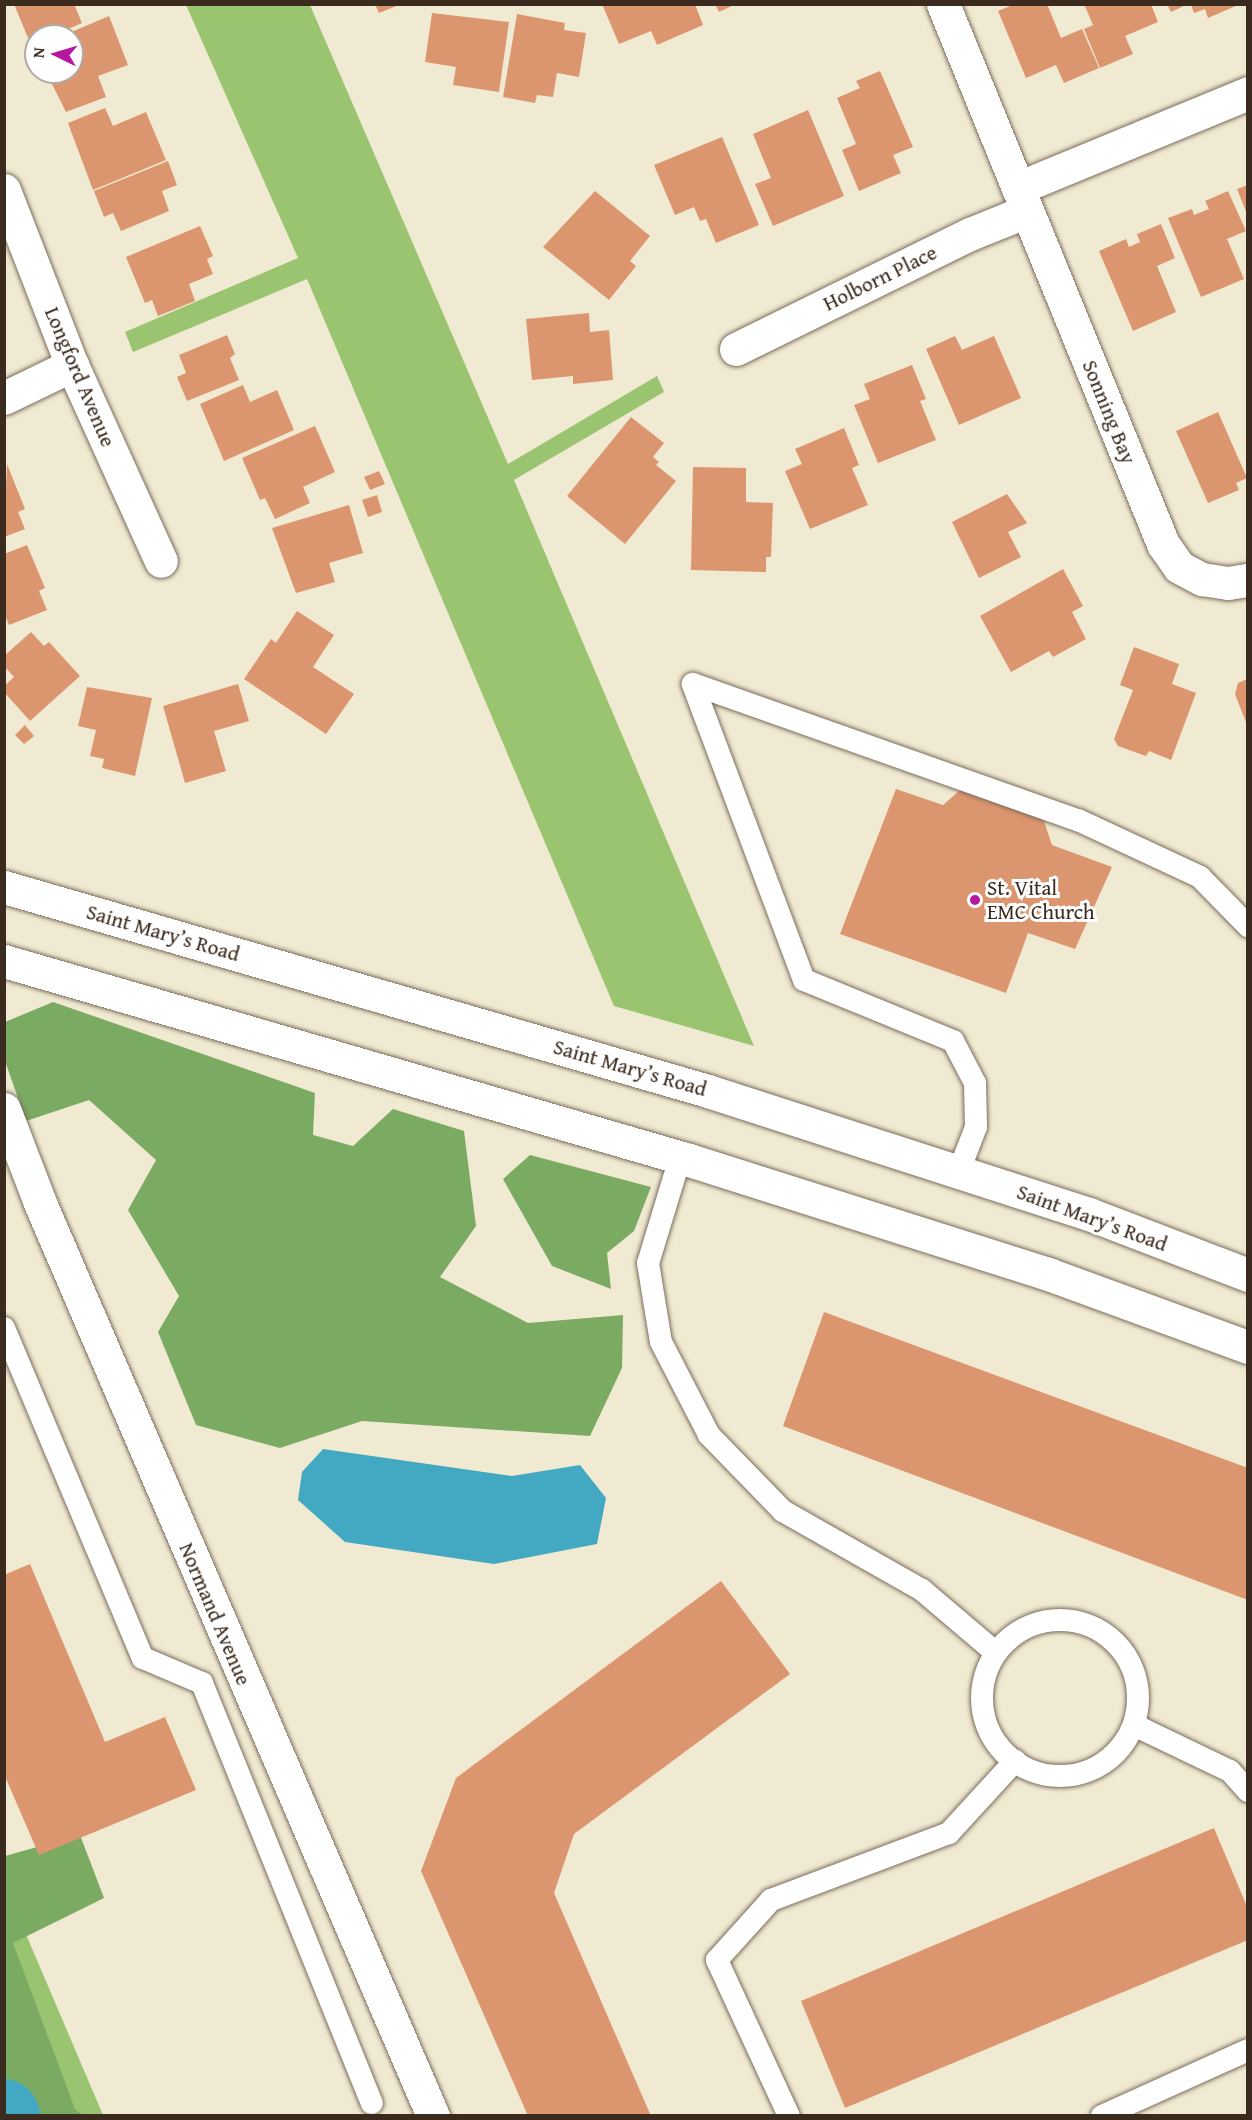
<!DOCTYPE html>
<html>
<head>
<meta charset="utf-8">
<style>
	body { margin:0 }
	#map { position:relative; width:1252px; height:2120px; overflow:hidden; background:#f1ead2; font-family:"Gentium Book Plus",serif }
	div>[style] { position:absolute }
	.green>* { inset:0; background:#9ac470 }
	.forest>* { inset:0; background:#7baa62 }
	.water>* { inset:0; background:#43a9c3 }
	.river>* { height:68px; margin:-34px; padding:0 34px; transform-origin:34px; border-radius:34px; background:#43a9c3 }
	.building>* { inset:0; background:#dc966f }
	.roads { filter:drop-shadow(0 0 2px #7b6d5d) drop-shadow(0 0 2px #7b6d5d) }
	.lane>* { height:22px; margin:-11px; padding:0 11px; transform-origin:11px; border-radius:11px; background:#fff }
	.lane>.ring { margin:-11px; padding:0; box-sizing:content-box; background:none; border:22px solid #fff; border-radius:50% }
	.street>* { height:33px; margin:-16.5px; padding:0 16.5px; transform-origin:16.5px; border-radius:16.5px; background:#fff }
	.secondary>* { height:33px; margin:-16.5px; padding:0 16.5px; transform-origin:16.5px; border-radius:16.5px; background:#fff }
	.dots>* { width:16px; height:16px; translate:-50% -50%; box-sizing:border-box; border:3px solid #fff; border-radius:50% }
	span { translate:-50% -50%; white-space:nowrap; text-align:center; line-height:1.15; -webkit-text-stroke:6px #fff; paint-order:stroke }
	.street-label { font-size:21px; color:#3b2a1e }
	.poi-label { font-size:21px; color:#3b2a1e }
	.left { translate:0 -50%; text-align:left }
	.frame { position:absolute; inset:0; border:6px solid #3b2a1e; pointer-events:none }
	.north { position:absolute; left:24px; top:24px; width:60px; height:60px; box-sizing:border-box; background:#fff; border:2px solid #b1aaa5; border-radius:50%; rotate:275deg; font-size:16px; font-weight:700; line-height:24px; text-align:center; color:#3b2a1e }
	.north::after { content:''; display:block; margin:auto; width:21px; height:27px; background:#b5179e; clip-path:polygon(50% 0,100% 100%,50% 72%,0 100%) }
</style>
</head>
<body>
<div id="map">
	<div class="green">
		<div style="clip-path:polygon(186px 5px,310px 5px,508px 464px,657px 376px,664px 392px,514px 480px,754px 1046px,614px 1006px,307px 279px,133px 352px,125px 332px,298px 258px)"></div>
		<div style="clip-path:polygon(5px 1885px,103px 2115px,5px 2115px)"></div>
	</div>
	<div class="forest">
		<div style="clip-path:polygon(53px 1002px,315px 1093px,313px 1135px,353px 1146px,393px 1109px,464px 1131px,476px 1226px,440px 1277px,528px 1323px,623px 1315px,622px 1368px,590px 1436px,362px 1421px,280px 1448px,196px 1425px,158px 1332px,179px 1296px,128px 1210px,156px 1160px,89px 1100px,26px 1121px,5px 1061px,5px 1022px)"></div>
		<div style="clip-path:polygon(530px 1155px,651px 1187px,634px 1231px,607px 1253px,611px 1289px,552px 1266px,503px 1179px)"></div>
		<div style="clip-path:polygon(80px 1835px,104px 1898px,13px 1943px,75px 2109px,82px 2115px,5px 2116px,5px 1856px)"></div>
	</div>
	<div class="water">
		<div style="clip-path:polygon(323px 1449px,512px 1476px,580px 1465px,606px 1498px,597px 1544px,494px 1564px,345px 1542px,298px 1500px,302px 1472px)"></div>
	</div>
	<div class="river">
		<div style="left:4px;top:2113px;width:4px;rotate:56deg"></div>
	</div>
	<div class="building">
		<div style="clip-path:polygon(14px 4px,74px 4px,82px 23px,52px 36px,36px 36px,36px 43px,31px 45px)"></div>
		<div style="clip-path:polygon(375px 4px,399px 4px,399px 5px,379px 13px)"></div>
		<div style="clip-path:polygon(602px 4px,695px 4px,703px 25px,657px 45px,651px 31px,619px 44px)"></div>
		<div style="clip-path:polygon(715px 4px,736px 4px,719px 12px)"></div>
		<div style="clip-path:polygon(1015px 4px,1047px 4px,1061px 38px,1082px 29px,1099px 68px,1064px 83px,1056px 65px,1026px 78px,998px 11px)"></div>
		<div style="clip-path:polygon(1084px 4px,1151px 4px,1158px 22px,1125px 36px,1133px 54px,1100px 68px,1084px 29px,1093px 25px)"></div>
		<div style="clip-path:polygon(1167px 4px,1188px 4px,1171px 12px)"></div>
		<div style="clip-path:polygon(1191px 5px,1238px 5px,1208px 18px,1205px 9px,1194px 13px)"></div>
		<div style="clip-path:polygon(432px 13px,509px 22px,499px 92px,453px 85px,456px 67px,425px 62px)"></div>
		<div style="clip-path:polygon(517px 14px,565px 23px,564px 30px,586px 33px,579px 77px,557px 73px,553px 97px,537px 95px,535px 103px,503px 97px)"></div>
		<div style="clip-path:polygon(109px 16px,128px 65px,98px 76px,106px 97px,66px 112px,46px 72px,72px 72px,72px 36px,62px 36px)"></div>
		<div style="clip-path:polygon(880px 71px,913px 147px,893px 155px,901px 173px,859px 191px,842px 150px,856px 144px,837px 98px,860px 88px,856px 81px)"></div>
		<div style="clip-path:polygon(105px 108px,113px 126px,146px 112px,166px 160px,93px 190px,68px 123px)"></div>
		<div style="clip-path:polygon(808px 110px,844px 196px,773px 226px,755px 184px,771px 178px,753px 134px)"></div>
		<div style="clip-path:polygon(722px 137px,759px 225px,716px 243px,706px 219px,700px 221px,694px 207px,675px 215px,654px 165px)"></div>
		<div style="clip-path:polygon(168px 161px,177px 185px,162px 191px,169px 211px,121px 231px,113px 213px,104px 217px,94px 191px)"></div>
		<div style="clip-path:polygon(1248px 185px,1248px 214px,1247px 214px,1237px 189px)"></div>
		<div style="clip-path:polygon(595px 191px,650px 236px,630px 261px,636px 266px,609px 300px,543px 247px)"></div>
		<div style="clip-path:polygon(1228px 191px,1246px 231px,1227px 239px,1244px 279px,1201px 297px,1168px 218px,1192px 209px,1194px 215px,1209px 209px,1205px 201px)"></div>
		<div style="clip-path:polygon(1161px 224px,1175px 258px,1157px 266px,1176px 312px,1133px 331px,1099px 251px,1126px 239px,1129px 247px,1140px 242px,1137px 234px)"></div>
		<div style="clip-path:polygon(200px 226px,213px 256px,207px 259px,213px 274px,189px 284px,195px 301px,158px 316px,152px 300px,145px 303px,126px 257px)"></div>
		<div style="clip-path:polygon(589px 313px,590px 332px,609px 330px,613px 380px,573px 384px,573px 376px,532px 380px,526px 319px)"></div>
		<div style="clip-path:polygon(227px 335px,235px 354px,230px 358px,239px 380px,187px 401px,177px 377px,186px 373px,179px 355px)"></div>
		<div style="clip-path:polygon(955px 336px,962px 350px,994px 336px,1021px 398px,959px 425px,926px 349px)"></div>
		<div style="clip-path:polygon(912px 365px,926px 399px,920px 401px,936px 440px,878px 463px,854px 405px,870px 399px,864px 384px)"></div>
		<div style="clip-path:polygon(243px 385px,250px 402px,277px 390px,294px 430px,224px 461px,200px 404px)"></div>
		<div style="clip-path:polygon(1218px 412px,1247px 478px,1236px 483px,1239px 490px,1208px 503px,1176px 431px)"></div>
		<div style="clip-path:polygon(631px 417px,664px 443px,653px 457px,659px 462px,656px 465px,676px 481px,625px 544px,567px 496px)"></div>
		<div style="clip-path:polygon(315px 426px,335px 472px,303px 487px,310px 503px,275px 519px,265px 498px,260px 500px,242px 458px)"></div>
		<div style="clip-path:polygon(844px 428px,859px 465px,852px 468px,868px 505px,810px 529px,785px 471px,802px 464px,795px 449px)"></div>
		<div style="clip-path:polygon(7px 464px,25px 509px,18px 512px,25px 529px,4px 537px)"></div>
		<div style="clip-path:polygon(693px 467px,746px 468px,746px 502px,773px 503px,771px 557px,766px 557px,766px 572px,691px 570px)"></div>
		<div style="clip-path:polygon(379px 471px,385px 484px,370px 490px,364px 477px)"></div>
		<div style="clip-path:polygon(1007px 494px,1027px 523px,1008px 532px,1021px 557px,979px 578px,952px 522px)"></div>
		<div style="clip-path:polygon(377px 495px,382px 512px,368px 517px,362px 500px)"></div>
		<div style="clip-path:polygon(349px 505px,363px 553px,329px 563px,335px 582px,296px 593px,272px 528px)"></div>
		<div style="clip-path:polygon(27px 545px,45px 588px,39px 591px,47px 610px,9px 625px,4px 613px,4px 554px)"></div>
		<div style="clip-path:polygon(1063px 569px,1083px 606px,1072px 612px,1086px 639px,1053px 657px,1049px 651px,1011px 672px,980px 616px)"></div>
		<div style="clip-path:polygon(297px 611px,334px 635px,313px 667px,354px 694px,326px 734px,244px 679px,271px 639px,276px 643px)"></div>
		<div style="clip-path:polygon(31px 632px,44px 646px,49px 642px,80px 676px,30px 721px,4px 692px,4px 686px,14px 677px,4px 666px,4px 656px)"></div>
		<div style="clip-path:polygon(1134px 647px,1179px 664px,1172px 684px,1196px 693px,1171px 760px,1149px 751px,1146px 756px,1118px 746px,1114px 739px,1133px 690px,1120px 685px)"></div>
		<div style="clip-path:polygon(1247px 679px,1247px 725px,1235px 694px,1238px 683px)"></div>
		<div style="clip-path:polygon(238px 684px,249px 721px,214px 731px,226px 771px,185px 783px,163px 706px)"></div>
		<div style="clip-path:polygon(87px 687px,152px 698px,135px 776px,102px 768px,104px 759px,90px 756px,96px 730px,78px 726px)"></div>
		<div style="clip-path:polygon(25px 725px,34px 736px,24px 744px,15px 735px)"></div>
		<div style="clip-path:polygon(966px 785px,1043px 818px,1052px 845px,1112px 867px,1075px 949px,1028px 933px,1006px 993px,840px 934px,896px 789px,943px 805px)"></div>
		<div style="clip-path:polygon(824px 1312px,1248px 1468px,1248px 1600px,783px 1426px)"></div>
		<div style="clip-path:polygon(30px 1564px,105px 1742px,165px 1717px,196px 1790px,39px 1855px,4px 1774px,4px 1575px)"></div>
		<div style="clip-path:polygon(721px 1581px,790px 1674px,574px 1834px,554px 1893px,651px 2116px,528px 2116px,421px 1871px,456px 1778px)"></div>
		<div style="clip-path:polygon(1214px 1828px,1248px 1909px,1248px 1940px,845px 2108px,801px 2001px)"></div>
	</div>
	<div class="roads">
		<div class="lane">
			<div style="left:680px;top:1158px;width:110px;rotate:106.9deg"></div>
			<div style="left:648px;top:1263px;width:80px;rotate:80.7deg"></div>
			<div style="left:661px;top:1342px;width:105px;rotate:62.7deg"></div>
			<div style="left:709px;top:1435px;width:106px;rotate:45.8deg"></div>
			<div style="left:783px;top:1511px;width:160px;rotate:29.6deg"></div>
			<div style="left:922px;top:1590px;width:97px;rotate:40.4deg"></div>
			<div style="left:959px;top:1171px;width:47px;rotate:-68.9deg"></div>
			<div style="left:976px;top:1127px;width:44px;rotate:-91.3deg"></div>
			<div style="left:975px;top:1083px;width:47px;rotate:-117.6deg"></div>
			<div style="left:953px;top:1041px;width:161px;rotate:-157.7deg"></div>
			<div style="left:804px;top:980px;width:316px;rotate:-110.6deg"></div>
			<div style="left:693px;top:684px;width:408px;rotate:19.5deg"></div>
			<div style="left:1078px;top:820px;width:135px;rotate:25deg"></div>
			<div style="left:1200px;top:877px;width:69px;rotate:45.6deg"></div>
			<div style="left:4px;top:1328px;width:358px;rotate:67.2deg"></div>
			<div style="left:143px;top:1658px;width:64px;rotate:23deg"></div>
			<div style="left:202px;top:1683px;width:453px;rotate:68deg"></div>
			<div class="ring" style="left:982px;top:1620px;width:134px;height:134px"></div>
			<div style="left:1134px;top:1725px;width:106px;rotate:25.6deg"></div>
			<div style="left:1230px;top:1771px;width:27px;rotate:48deg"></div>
			<div style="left:789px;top:2116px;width:172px;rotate:-114.8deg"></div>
			<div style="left:717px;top:1960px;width:81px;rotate:-48deg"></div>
			<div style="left:771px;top:1900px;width:190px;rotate:-20.6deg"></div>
			<div style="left:949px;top:1833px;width:98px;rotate:-47.5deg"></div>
			<div style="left:1102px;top:2116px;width:160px;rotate:-24.3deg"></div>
		</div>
		<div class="street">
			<div style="left:943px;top:4px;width:583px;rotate:67.83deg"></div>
			<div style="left:1163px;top:544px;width:28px;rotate:55deg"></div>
			<div style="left:1179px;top:567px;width:26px;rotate:28deg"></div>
			<div style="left:1202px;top:579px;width:26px;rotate:9deg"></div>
			<div style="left:1228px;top:583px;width:20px;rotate:-9deg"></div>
			<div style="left:1018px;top:188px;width:249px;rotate:-22.4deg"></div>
			<div style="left:4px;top:190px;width:188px;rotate:68.8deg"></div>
			<div style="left:72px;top:365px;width:215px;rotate:65.6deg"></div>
			<div style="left:736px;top:349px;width:261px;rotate:-26.2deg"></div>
			<div style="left:970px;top:234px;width:61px;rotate:-22deg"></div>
			<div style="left:4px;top:398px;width:76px;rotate:-25.9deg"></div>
			<div style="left:4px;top:1109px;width:101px;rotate:69deg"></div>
			<div style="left:40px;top:1203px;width:994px;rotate:66.71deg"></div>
		</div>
		<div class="secondary">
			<div style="left:4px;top:887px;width:733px;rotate:16.16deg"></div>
			<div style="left:708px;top:1091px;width:400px;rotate:17.9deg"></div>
			<div style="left:1089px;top:1214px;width:170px;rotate:21deg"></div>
			<div style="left:4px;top:961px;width:713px;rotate:16.2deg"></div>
			<div style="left:689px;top:1160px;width:377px;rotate:17.6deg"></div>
			<div style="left:1048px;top:1274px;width:213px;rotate:20.1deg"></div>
		</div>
	</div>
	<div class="dots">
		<div style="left:975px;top:900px;background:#b5179e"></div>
	</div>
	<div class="street-label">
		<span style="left:880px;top:278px;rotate:-26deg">Holborn Place</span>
		<span style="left:80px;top:377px;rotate:67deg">Longford Avenue</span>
		<span style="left:1109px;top:412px;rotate:68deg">Sonning Bay</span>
		<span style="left:163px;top:933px;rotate:16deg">Saint Mary’s Road</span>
		<span style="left:630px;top:1068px;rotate:16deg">Saint Mary’s Road</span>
		<span style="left:1092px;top:1218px;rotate:20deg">Saint Mary’s Road</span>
		<span style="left:215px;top:1614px;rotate:67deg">Normand Avenue</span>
	</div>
	<div class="poi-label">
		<span class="left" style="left:987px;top:900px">St. Vital<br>EMC Church</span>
	</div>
	<div class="frame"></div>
	<div class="north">N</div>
</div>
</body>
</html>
